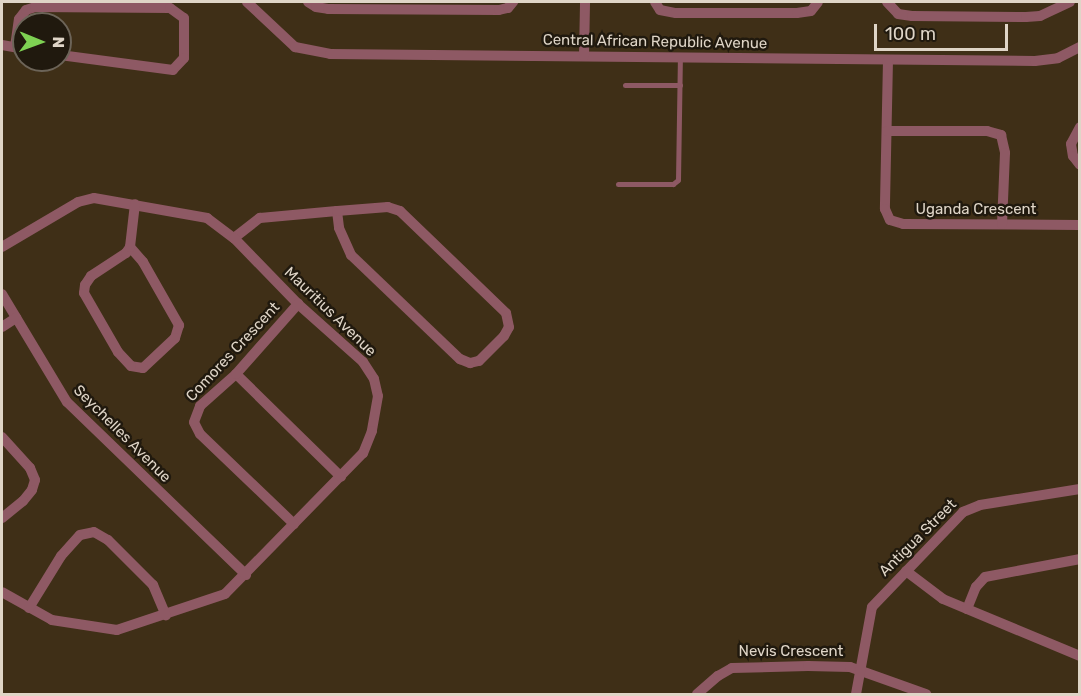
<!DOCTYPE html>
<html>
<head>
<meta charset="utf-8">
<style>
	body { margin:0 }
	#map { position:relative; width:1081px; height:696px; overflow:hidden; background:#3f2f17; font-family:Rubik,sans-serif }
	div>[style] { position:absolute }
	.lane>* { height:5px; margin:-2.5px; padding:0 2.5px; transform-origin:2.5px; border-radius:2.5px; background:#8e5964 }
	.street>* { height:10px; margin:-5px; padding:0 5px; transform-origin:5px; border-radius:5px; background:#8e5964 }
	span { translate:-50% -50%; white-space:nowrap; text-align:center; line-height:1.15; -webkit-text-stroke:5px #20190e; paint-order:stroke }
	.street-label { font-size:15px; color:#dfd5c7 }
	.frame { position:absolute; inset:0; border:3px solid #dfd5c7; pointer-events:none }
	.north { position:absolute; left:12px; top:12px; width:60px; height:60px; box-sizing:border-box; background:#20190e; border:2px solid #6c6458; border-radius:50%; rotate:91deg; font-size:16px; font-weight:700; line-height:24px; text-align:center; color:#dfd5c7 }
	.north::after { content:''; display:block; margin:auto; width:21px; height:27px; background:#7ed153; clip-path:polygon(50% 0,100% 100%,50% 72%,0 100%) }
	.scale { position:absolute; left:874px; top:24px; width:134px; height:27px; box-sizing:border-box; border:3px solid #dfd5c7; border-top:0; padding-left:8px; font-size:18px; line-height:21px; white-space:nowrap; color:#dfd5c7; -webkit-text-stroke:4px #20190e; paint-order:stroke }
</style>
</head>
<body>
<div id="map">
	<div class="lane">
		<div style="left:625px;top:85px;width:55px"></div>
		<div style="left:618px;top:184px;width:55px"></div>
		<div style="left:673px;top:184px;width:6px;rotate:-39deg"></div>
		<div style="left:678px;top:180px;width:123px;rotate:-89.1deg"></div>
	</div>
	<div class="street">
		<div style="left:247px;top:2px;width:66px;rotate:43.2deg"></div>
		<div style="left:295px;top:47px;width:36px;rotate:11deg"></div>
		<div style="left:330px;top:54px;width:705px;rotate:0.57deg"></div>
		<div style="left:1035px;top:61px;width:23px;rotate:-7deg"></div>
		<div style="left:1058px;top:58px;width:25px;rotate:-27deg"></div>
		<div style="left:308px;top:2px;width:9px;rotate:32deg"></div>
		<div style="left:316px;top:7px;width:12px;rotate:9deg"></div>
		<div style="left:328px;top:9px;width:171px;rotate:0.3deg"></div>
		<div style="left:499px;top:10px;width:9px;rotate:-13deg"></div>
		<div style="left:508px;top:8px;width:8px;rotate:-50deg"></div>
		<div style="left:655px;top:2px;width:9px;rotate:58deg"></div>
		<div style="left:660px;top:10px;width:16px;rotate:11deg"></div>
		<div style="left:676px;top:13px;width:121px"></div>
		<div style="left:797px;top:13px;width:14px;rotate:-8deg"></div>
		<div style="left:811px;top:11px;width:11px;rotate:-52deg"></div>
		<div style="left:887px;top:2px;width:16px;rotate:47deg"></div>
		<div style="left:898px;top:14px;width:14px;rotate:8deg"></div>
		<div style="left:912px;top:16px;width:114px;rotate:0.5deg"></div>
		<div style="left:1026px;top:17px;width:14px;rotate:-4deg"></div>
		<div style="left:1040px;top:16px;width:33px;rotate:-25deg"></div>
		<div style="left:2px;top:45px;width:22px;rotate:10deg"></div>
		<div style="left:15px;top:47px;width:28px;rotate:-82deg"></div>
		<div style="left:19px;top:19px;width:11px;rotate:-52deg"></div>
		<div style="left:26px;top:10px;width:9px;rotate:-18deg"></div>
		<div style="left:35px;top:7px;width:135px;rotate:0.4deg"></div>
		<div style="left:170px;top:8px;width:17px;rotate:36deg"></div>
		<div style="left:184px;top:18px;width:40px;rotate:90deg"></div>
		<div style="left:184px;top:58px;width:16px;rotate:133deg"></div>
		<div style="left:173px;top:70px;width:114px;rotate:-172.4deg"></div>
		<div style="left:584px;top:56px;width:54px;rotate:-88.9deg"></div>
		<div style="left:888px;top:60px;width:149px;rotate:91.2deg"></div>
		<div style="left:885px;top:209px;width:12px;rotate:66deg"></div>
		<div style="left:890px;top:220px;width:14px;rotate:17deg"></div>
		<div style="left:903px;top:224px;width:177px;rotate:0.3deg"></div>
		<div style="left:1080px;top:127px;width:19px;rotate:118deg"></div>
		<div style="left:1071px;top:144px;width:12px;rotate:81deg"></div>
		<div style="left:1073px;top:156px;width:11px;rotate:52deg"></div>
		<div style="left:887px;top:131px;width:100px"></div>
		<div style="left:987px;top:131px;width:15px;rotate:16deg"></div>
		<div style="left:1001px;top:135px;width:18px;rotate:77deg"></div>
		<div style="left:1005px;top:153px;width:71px;rotate:92.4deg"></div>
		<div style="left:234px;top:238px;width:33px;rotate:-38deg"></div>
		<div style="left:260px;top:218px;width:77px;rotate:-5.2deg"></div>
		<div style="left:337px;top:211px;width:17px;rotate:83deg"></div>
		<div style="left:339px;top:228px;width:30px;rotate:66deg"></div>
		<div style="left:351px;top:255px;width:151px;rotate:43.7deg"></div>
		<div style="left:460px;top:359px;width:11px;rotate:22deg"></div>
		<div style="left:470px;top:363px;width:9px;rotate:-13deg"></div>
		<div style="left:479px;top:361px;width:35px;rotate:-45deg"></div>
		<div style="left:504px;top:336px;width:10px;rotate:-61deg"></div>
		<div style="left:509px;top:327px;width:14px;rotate:-102deg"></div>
		<div style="left:506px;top:313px;width:147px;rotate:-136.1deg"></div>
		<div style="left:400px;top:211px;width:13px;rotate:-162deg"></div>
		<div style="left:388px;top:207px;width:51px;rotate:175.5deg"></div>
		<div style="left:2px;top:247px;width:88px;rotate:-30.6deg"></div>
		<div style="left:78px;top:202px;width:16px;rotate:-14deg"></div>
		<div style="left:94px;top:198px;width:115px;rotate:10deg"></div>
		<div style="left:207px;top:218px;width:34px;rotate:37deg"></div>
		<div style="left:234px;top:238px;width:92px;rotate:45.9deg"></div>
		<div style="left:298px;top:304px;width:87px;rotate:41.7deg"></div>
		<div style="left:363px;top:362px;width:20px;rotate:57deg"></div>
		<div style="left:374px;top:379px;width:17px;rotate:77deg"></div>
		<div style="left:378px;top:396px;width:36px;rotate:100deg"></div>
		<div style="left:372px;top:431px;width:24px;rotate:112deg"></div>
		<div style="left:363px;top:453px;width:197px;rotate:134.4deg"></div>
		<div style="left:225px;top:594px;width:114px;rotate:161.6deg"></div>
		<div style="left:117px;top:630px;width:66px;rotate:-171.3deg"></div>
		<div style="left:52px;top:620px;width:57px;rotate:-150.8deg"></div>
		<div style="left:130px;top:247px;width:20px;rotate:49deg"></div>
		<div style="left:143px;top:262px;width:73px;rotate:60.3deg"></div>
		<div style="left:179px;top:325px;width:14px;rotate:107deg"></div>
		<div style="left:175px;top:338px;width:44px;rotate:136.8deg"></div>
		<div style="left:143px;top:368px;width:12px;rotate:-171deg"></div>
		<div style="left:131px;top:366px;width:19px;rotate:-133deg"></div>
		<div style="left:118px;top:352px;width:68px;rotate:-120deg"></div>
		<div style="left:84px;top:293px;width:8px;rotate:-83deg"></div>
		<div style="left:85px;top:285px;width:11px;rotate:-56deg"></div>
		<div style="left:91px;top:276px;width:42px;rotate:-33.3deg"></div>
		<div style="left:126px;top:253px;width:7px;rotate:-56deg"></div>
		<div style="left:130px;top:247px;width:43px;rotate:-83.4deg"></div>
		<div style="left:2px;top:294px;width:126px;rotate:59deg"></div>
		<div style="left:67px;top:402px;width:249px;rotate:44deg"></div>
		<div style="left:2px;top:327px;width:17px;rotate:-33deg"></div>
		<div style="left:236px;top:374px;width:147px;rotate:44.4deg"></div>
		<div style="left:2px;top:437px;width:42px;rotate:47.9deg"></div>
		<div style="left:30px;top:468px;width:13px;rotate:67deg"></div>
		<div style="left:35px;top:480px;width:10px;rotate:107deg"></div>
		<div style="left:32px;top:490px;width:14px;rotate:129deg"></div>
		<div style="left:23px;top:501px;width:27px;rotate:141deg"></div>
		<div style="left:294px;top:524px;width:130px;rotate:-136.2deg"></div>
		<div style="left:200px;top:434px;width:13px;rotate:-117deg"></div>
		<div style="left:194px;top:422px;width:17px;rotate:-69deg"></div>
		<div style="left:200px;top:406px;width:48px;rotate:-41.6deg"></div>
		<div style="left:236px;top:374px;width:94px;rotate:-48.5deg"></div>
		<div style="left:906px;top:571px;width:46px;rotate:37.1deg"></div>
		<div style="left:943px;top:599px;width:148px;rotate:22.6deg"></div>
		<div style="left:29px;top:608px;width:61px;rotate:-58.4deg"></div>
		<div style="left:61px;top:556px;width:28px;rotate:-48deg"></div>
		<div style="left:80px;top:535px;width:14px;rotate:-12deg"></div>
		<div style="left:94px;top:532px;width:16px;rotate:30deg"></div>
		<div style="left:108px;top:540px;width:64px;rotate:45deg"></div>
		<div style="left:153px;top:585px;width:33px;rotate:67deg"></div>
		<div style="left:967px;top:609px;width:24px;rotate:-68deg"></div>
		<div style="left:976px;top:587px;width:13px;rotate:-48deg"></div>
		<div style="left:985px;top:577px;width:97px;rotate:-10.7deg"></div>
		<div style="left:697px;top:694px;width:28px;rotate:-41deg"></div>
		<div style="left:718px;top:676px;width:16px;rotate:-30deg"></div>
		<div style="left:732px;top:668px;width:76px;rotate:-1.5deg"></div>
		<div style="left:808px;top:666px;width:42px;rotate:1.4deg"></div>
		<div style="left:850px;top:667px;width:81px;rotate:19.6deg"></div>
		<div style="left:856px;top:694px;width:88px;rotate:-79.6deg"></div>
		<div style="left:872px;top:607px;width:132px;rotate:-46.2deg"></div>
		<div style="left:963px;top:512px;width:18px;rotate:-22deg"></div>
		<div style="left:980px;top:505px;width:101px;rotate:-9.1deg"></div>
	</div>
	<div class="street-label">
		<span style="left:655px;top:42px;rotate:1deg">Central African Republic Avenue</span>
		<span style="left:976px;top:210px">Uganda Crescent</span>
		<span style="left:330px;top:312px;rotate:44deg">Mauritius Avenue</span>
		<span style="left:233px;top:352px;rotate:-47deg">Comores Crescent</span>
		<span style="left:122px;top:434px;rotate:45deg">Seychelles Avenue</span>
		<span style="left:918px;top:538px;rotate:-45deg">Antigua Street</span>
		<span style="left:791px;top:652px">Nevis Crescent</span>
	</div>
	<div class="frame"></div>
	<div class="north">N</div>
	<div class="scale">100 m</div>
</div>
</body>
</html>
